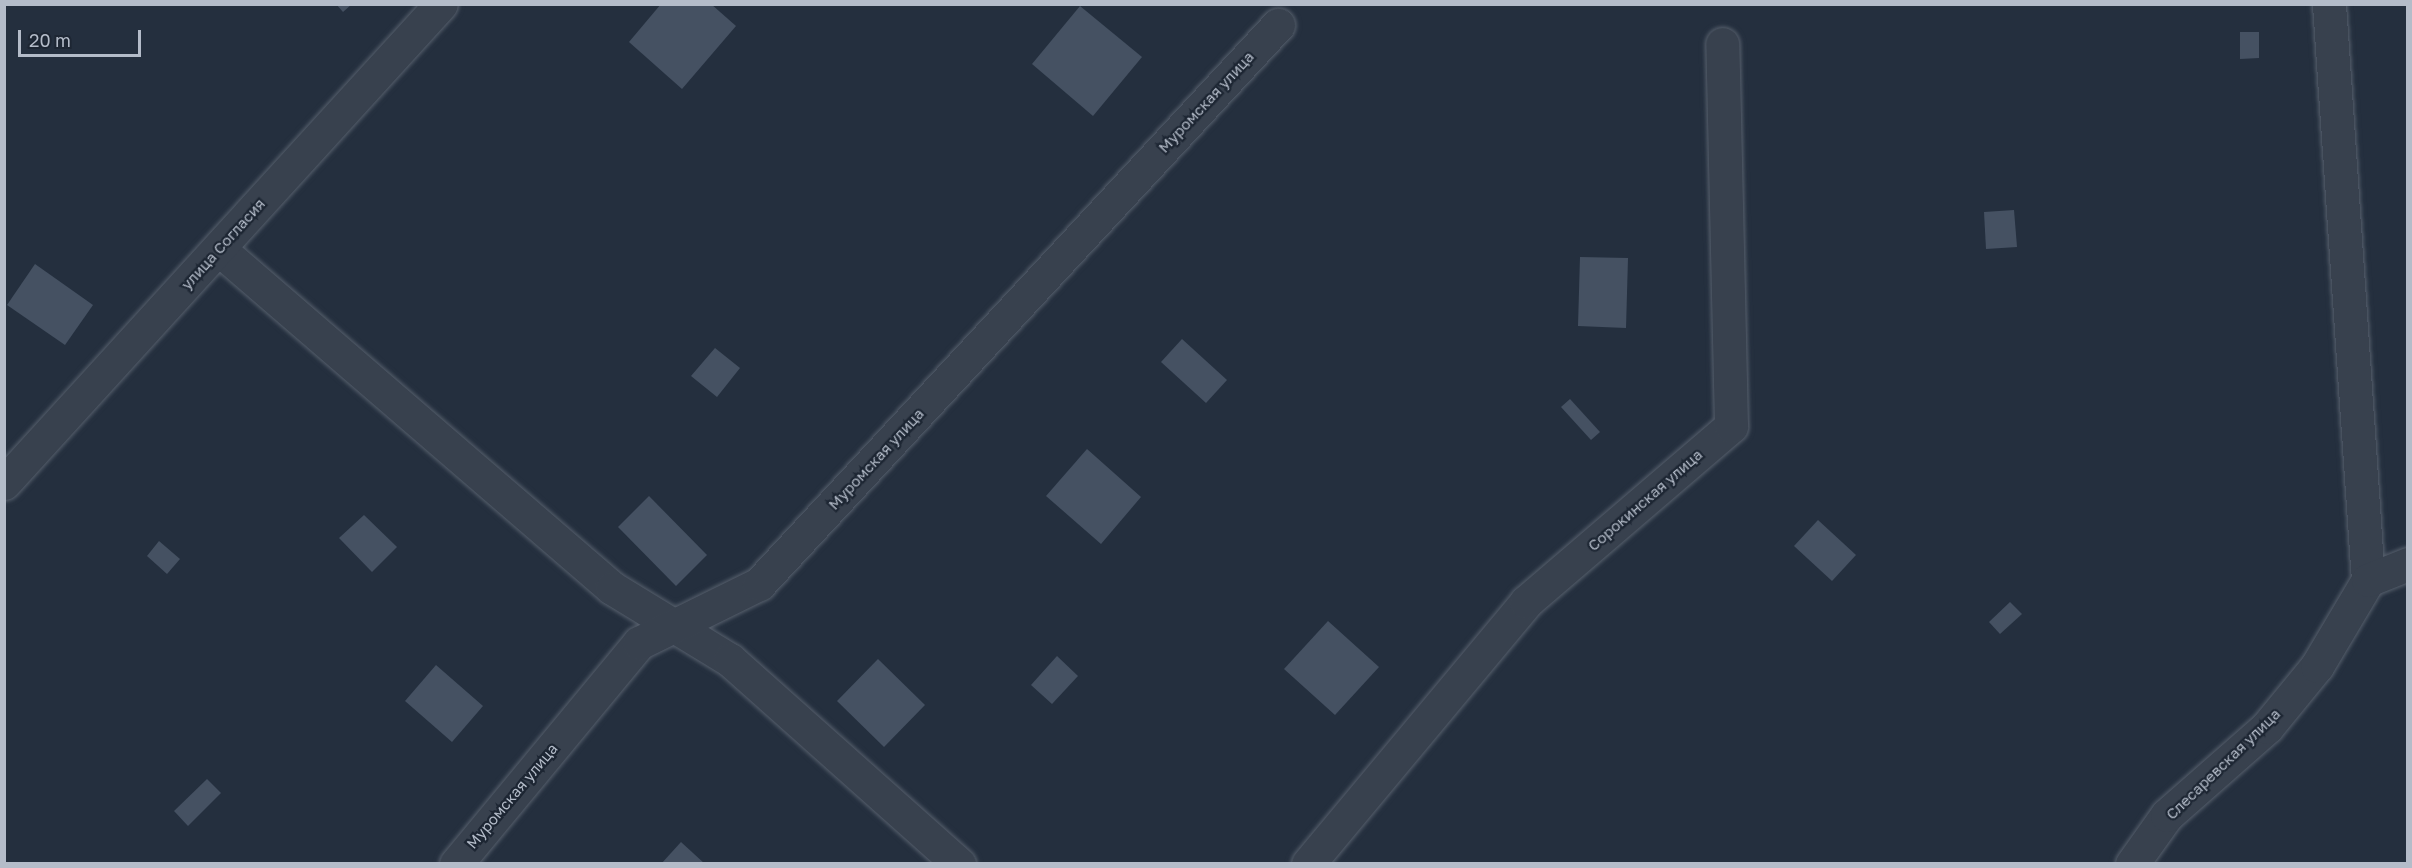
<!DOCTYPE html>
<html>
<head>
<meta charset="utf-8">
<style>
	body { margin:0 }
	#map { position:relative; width:2412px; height:868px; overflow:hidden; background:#242f3e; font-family:"Golos Text",sans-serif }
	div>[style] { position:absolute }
	.building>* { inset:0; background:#455162 }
	.roads { filter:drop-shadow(0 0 2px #565f6c) drop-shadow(0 0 2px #565f6c) }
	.minor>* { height:33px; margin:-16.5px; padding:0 16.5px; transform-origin:16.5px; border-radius:16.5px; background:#38414e }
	span { translate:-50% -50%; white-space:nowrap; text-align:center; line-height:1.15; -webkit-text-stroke:4.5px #1d2633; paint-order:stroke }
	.street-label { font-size:15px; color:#b4bcc9 }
	.frame { position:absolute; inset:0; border:6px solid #b4bcc9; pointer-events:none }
	.scale { position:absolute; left:18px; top:30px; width:123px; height:27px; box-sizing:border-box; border:3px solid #b4bcc9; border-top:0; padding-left:8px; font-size:18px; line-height:21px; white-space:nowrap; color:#b4bcc9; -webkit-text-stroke:4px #1d2633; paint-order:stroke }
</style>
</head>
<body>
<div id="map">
	<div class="building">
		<div style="clip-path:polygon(336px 4px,352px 4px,343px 12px)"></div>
		<div style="clip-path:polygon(661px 4px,711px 4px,736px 26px,682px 89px,629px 42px)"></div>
		<div style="clip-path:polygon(1080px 6px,1142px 57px,1093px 116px,1032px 64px)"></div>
		<div style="clip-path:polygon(2240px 32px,2259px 32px,2259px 58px,2240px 59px)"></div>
		<div style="clip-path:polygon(2014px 210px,2017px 247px,1986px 249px,1984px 212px)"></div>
		<div style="clip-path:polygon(1580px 257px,1628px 258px,1626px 328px,1578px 326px)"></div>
		<div style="clip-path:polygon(35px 264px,93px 305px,65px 345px,7px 305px)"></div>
		<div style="clip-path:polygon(1182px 339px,1227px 380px,1206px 403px,1161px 362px)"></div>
		<div style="clip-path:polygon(715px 348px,740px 368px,717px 397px,691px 376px)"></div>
		<div style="clip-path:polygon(1570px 399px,1600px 432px,1591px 440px,1561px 407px)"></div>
		<div style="clip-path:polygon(1087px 449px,1141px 497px,1101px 544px,1046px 496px)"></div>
		<div style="clip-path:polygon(649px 496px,707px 555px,676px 586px,618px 527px)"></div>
		<div style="clip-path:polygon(364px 515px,397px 547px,372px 572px,339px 538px)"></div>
		<div style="clip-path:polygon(1818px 520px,1856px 555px,1832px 581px,1794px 546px)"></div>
		<div style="clip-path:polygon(159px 541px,180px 559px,167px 574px,147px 556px)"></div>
		<div style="clip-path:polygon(2010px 602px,2022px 614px,2000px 634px,1989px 622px)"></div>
		<div style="clip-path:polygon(1328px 621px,1379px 667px,1335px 715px,1284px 669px)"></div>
		<div style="clip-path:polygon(1057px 656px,1078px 676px,1052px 704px,1031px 685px)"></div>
		<div style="clip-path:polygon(878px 659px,925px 705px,884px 747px,837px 701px)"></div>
		<div style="clip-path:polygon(436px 665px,483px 706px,452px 742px,405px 701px)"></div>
		<div style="clip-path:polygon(207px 779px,221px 793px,188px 826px,174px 811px)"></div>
		<div style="clip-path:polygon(681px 842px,705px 864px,661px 864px)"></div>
	</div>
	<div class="roads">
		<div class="minor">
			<div style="left:2329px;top:4px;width:577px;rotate:86.13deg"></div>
			<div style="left:219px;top:249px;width:519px;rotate:40.78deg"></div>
			<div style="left:612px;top:588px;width:138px;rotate:31.4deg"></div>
			<div style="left:730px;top:660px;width:307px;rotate:41.7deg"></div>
			<div style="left:4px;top:483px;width:648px;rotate:-47.63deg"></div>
			<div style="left:456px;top:864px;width:287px;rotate:-50.4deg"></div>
			<div style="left:639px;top:643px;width:134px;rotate:-26.2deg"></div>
			<div style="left:759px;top:584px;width:763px;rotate:-47.13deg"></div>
			<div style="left:1308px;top:864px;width:341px;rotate:-50.2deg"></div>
			<div style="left:1526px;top:602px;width:270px;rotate:-40.6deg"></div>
			<div style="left:1731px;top:426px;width:382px;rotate:-91.3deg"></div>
			<div style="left:2132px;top:864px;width:60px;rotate:-54.5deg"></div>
			<div style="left:2167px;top:815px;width:133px;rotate:-41.3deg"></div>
			<div style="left:2267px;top:727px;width:79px;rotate:-50.7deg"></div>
			<div style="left:2317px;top:666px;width:100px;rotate:-59.3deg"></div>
			<div style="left:2368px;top:580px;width:43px;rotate:-21.8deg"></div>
		</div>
	</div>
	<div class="street-label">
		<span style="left:1206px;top:102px;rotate:-47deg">Муромская улица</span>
		<span style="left:223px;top:244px;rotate:-48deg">улица Согласия</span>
		<span style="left:876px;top:459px;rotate:-47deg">Муромская улица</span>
		<span style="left:1645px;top:500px;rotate:-41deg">Сорокинская улица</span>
		<span style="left:2223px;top:764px;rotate:-44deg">Слесаревская улица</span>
		<span style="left:512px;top:796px;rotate:-50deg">Муромская улица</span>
	</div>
	<div class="frame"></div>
	<div class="scale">20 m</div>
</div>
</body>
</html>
